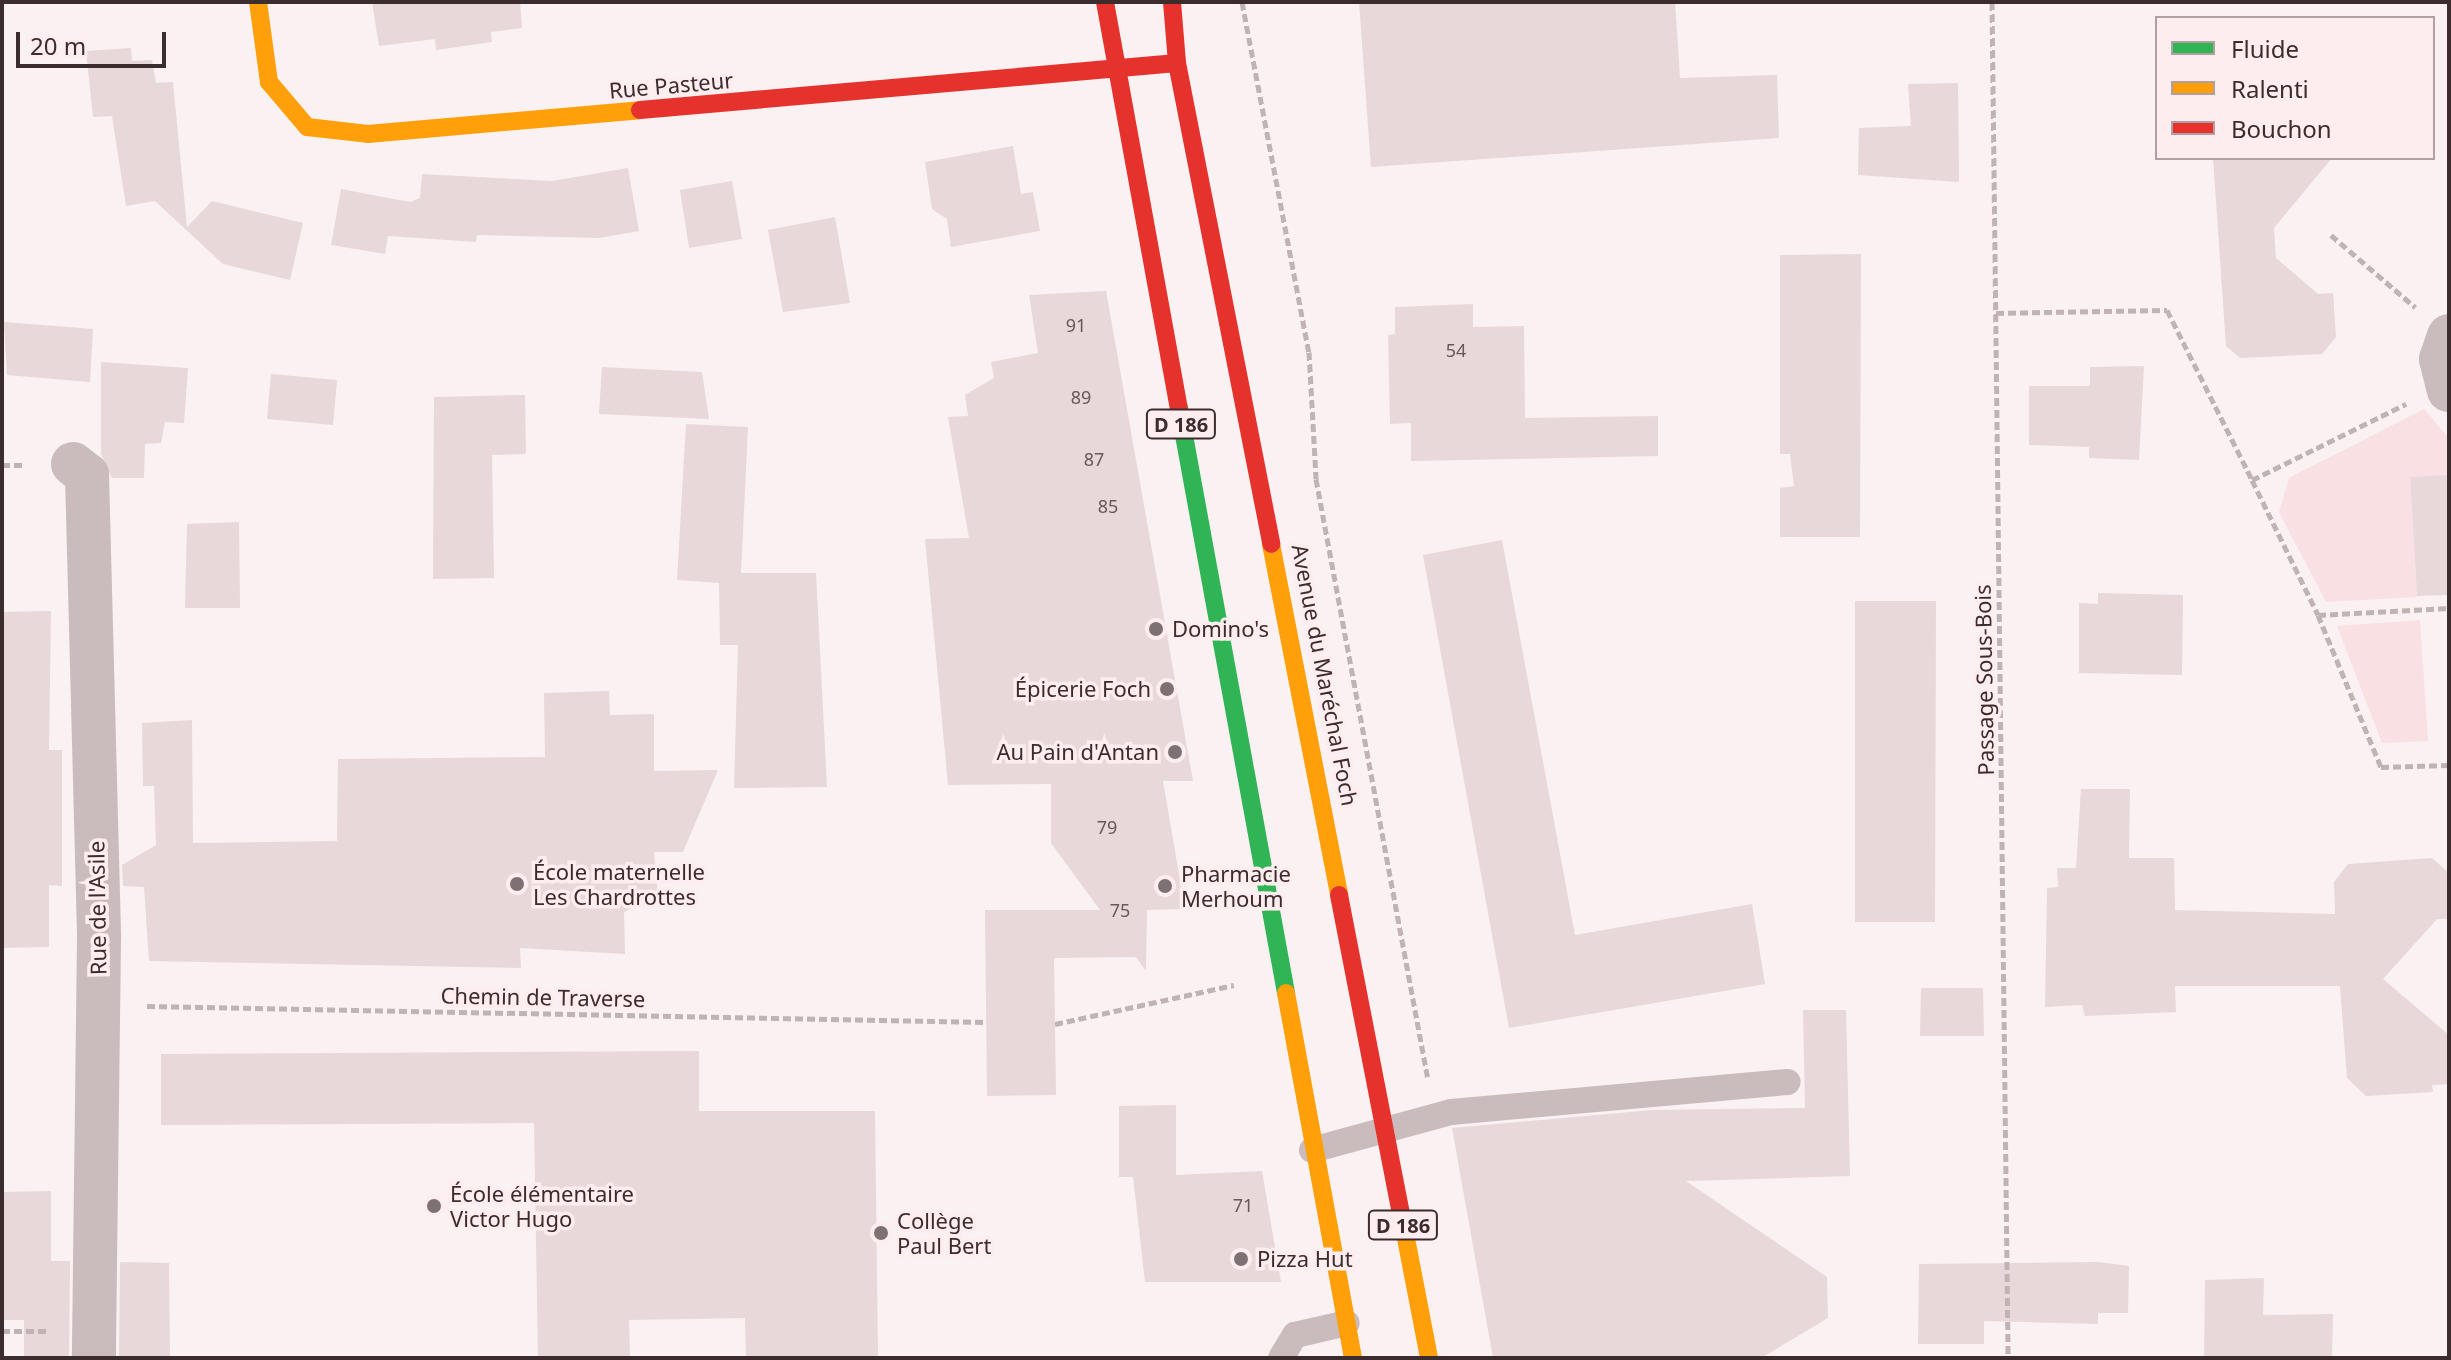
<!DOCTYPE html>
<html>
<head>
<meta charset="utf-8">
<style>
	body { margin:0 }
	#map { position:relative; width:2451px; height:1360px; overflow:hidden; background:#faf1f2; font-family:"Noto Sans",sans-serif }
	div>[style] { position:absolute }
	.green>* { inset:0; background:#f9e0e3 }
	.building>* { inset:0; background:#e8d8da }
	.path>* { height:5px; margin-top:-2.5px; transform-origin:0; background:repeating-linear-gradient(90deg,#bfb3b5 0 8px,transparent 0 12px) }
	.lane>* { height:26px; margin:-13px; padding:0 13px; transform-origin:13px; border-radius:13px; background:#cabbbc }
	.street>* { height:44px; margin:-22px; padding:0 22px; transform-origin:22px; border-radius:22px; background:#cabbbc }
	.fast>* { height:18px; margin:-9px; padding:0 9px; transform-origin:9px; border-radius:9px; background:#30b455 }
	.slow>* { height:18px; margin:-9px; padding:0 9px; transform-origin:9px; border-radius:9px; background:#ff9f0a }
	.jam>* { height:18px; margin:-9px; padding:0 9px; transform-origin:9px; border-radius:9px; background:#e5322d }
	.dots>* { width:22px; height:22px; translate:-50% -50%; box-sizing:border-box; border:4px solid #feedee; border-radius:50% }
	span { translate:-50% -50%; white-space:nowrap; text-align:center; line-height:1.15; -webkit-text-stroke:7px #feedee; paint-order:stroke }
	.number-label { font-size:18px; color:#68585a }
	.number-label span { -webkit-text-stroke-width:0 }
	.shield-label span { padding:2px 6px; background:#feedee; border:2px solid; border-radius:6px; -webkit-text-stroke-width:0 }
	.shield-label { font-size:20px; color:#3c2c2e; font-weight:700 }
	.street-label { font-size:22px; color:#3c2c2e }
	.poi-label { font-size:22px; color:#3c2c2e }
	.left { translate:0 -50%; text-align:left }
	.right { translate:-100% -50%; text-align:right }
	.frame { position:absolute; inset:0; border:4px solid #3c2c2e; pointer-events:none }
	.legend { position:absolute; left:2155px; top:16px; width:280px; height:144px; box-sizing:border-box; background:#feedee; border:2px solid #b0a0a1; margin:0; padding:10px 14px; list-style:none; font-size:24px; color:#3c2c2e }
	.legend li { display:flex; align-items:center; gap:16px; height:40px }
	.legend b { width:40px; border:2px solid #b0a0a1 }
	.scale { position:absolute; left:16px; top:32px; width:150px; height:36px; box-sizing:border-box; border:4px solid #3c2c2e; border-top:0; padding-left:10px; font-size:24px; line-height:28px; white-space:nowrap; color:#3c2c2e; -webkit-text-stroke:6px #feedee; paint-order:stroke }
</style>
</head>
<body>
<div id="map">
	<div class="green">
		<div style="clip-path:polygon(2424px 409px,2449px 438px,2449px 475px,2410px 478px,2417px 597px,2326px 602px,2279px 512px,2289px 478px)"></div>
		<div style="clip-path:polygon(2420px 620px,2428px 741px,2382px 743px,2337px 626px)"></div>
	</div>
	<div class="building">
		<div style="clip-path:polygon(372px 2px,520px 2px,522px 28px,491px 32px,492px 42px,436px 50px,435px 39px,379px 46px)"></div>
		<div style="clip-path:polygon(1359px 2px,1675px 2px,1680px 78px,1777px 75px,1779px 138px,1371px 167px)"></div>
		<div style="clip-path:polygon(131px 48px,132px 61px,152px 60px,156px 83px,173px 82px,187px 227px,212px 201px,303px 223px,290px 280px,223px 264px,155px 201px,126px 206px,112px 116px,93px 117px,86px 51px)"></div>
		<div style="clip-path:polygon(1958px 83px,1959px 182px,1858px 175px,1859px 128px,1911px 126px,1908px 84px)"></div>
		<div style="clip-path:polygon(1013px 146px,1021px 194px,1033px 192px,1040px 231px,951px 247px,947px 219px,932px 209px,925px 162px)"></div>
		<div style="clip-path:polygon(2213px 158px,2332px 158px,2274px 228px,2276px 258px,2318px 294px,2333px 293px,2336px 337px,2322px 354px,2240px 358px,2226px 346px)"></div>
		<div style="clip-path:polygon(628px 168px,639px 231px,599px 238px,477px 235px,476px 242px,388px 236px,385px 254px,331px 245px,341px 189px,410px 202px,420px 198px,422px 174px,552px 181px)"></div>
		<div style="clip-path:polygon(732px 181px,742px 239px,689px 248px,680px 190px)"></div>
		<div style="clip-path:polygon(835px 217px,850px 303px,783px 312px,768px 230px)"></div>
		<div style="clip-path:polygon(1861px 254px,1860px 537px,1780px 537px,1780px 488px,1794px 486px,1790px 454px,1780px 454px,1780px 255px)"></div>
		<div style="clip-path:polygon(1106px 291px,1193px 781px,1163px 781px,1185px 909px,1147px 910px,1146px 971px,1136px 957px,1054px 958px,1056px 1095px,987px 1096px,985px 910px,1100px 910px,1051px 843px,1051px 784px,948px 785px,925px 539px,969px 538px,948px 417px,968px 416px,965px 395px,994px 378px,991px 362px,1038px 353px,1029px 295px)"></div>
		<div style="clip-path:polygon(1473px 304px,1473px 327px,1524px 326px,1525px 418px,1658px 416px,1658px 456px,1411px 461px,1411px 423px,1390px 424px,1388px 335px,1395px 334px,1395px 307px)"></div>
		<div style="clip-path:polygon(4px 322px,93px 329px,90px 382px,7px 375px)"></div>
		<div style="clip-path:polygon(101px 362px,188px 368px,184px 423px,165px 422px,161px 443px,145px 444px,144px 478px,112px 478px,101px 454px)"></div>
		<div style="clip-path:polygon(2144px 366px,2139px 460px,2089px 458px,2089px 447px,2029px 445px,2029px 386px,2090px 386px,2090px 367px)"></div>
		<div style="clip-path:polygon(602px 367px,702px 372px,709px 419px,599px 414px)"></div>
		<div style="clip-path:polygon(271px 374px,337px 380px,333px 425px,267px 419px)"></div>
		<div style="clip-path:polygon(525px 395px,526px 454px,492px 455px,494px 578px,433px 579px,434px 397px)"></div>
		<div style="clip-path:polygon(686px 424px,748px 427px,741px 573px,816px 573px,827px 787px,734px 788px,738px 645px,720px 645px,719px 583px,677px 580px)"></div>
		<div style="clip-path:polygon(2449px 475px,2449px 595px,2417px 596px,2410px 477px)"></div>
		<div style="clip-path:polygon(239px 522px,240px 608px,185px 608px,187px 524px)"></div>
		<div style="clip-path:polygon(1502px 540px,1575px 935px,1752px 904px,1765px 984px,1509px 1028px,1423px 555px)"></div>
		<div style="clip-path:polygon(2098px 593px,2183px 595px,2182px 675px,2079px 673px,2079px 603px,2098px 604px)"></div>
		<div style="clip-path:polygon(1855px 601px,1936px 601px,1935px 922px,1855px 922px)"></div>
		<div style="clip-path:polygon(51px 611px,49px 750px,62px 750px,62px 886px,49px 885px,49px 947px,2px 948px,2px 612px)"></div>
		<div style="clip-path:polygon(609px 691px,610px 715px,654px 714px,654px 771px,718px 770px,683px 852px,654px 852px,658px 895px,624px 912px,625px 954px,520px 948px,521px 968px,149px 961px,144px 887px,123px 886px,122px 865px,156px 845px,154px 786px,143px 786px,142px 723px,192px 720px,193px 843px,337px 841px,338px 759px,545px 757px,544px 693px)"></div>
		<div style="clip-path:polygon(2081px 789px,2130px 789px,2129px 858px,2174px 858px,2175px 910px,2335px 914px,2334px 882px,2348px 864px,2432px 858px,2449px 873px,2449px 919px,2437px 919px,2383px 979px,2449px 1035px,2449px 1084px,2432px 1085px,2433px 1092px,2366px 1096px,2347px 1078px,2340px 986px,2175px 986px,2176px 1012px,2085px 1016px,2082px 1005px,2045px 1007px,2047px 888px,2058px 887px,2057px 868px,2076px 868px)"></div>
		<div style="clip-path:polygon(1921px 988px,1983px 988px,1984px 1036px,1920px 1036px)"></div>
		<div style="clip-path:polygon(1803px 1010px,1846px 1010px,1850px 1176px,1686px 1181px,1827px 1277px,1828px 1318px,1761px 1358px,1493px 1358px,1452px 1128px,1652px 1110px,1805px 1108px)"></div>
		<div style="clip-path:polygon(699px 1051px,699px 1111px,875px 1111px,878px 1358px,746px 1358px,745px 1318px,629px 1320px,630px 1358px,538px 1358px,534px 1123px,161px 1125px,161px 1054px)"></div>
		<div style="clip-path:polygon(1176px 1105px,1176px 1175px,1262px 1171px,1281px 1282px,1145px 1282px,1133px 1177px,1119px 1177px,1119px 1106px)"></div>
		<div style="clip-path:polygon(51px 1191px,51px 1261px,70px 1261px,69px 1358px,24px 1358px,24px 1320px,2px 1320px,2px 1192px)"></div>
		<div style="clip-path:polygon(120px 1262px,169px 1263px,170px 1358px,119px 1358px)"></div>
		<div style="clip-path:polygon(2098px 1262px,2129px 1266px,2128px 1313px,2098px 1313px,2098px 1324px,1984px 1321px,1984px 1344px,1918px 1344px,1919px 1264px)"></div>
		<div style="clip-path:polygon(2264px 1278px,2263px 1315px,2333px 1314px,2332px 1358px,2204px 1358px,2205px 1280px)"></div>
	</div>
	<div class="path">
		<div style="left:1242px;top:2px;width:356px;rotate:79.2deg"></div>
		<div style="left:1309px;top:352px;width:127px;rotate:86.8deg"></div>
		<div style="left:1316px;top:479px;width:611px;rotate:79.44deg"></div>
		<div style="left:1992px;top:2px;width:1356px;rotate:89.32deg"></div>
		<div style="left:2331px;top:235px;width:111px;rotate:40.6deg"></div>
		<div style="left:1996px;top:313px;width:171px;rotate:-1deg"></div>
		<div style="left:2167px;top:310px;width:190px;rotate:63.4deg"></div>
		<div style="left:2252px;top:480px;width:172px;rotate:-26.3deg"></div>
		<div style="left:2px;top:465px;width:23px"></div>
		<div style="left:2252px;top:480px;width:150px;rotate:63.9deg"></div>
		<div style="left:2318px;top:615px;width:131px;rotate:-3.1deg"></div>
		<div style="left:2318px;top:615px;width:165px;rotate:67.5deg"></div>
		<div style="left:2381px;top:767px;width:68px;rotate:-1.7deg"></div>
		<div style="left:147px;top:1006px;width:839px;rotate:1.09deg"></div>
		<div style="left:1055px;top:1024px;width:183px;rotate:-12.3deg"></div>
		<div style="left:2px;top:1331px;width:46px"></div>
	</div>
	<div class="lane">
		<div style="left:1312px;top:1150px;width:144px;rotate:-15.3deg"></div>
		<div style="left:1451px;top:1112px;width:338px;rotate:-5.1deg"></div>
		<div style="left:1281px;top:1358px;width:27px;rotate:-59deg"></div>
		<div style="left:1295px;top:1335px;width:53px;rotate:-13deg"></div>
	</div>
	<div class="street">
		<div style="left:2449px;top:336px;width:24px;rotate:109deg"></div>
		<div style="left:2441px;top:359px;width:32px;rotate:76deg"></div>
		<div style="left:73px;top:464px;width:18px;rotate:38deg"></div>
		<div style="left:87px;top:475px;width:463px;rotate:88.5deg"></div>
		<div style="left:99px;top:938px;width:420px;rotate:90.7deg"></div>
	</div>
	<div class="fast">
		<div style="left:1179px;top:408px;width:595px;rotate:79.63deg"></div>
	</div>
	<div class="slow">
		<div style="left:258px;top:2px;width:81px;rotate:82.2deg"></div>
		<div style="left:269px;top:82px;width:59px;rotate:49.8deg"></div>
		<div style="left:307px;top:127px;width:61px;rotate:6.5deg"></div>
		<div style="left:368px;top:134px;width:273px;rotate:-5deg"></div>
		<div style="left:1271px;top:544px;width:358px;rotate:79deg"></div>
		<div style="left:1286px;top:993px;width:371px;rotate:79.6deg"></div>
		<div style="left:1404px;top:1228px;width:132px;rotate:79.1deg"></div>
	</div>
	<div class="jam">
		<div style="left:1105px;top:2px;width:413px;rotate:79.7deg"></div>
		<div style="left:1172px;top:2px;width:61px;rotate:85.3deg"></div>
		<div style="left:1177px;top:63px;width:490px;rotate:78.9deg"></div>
		<div style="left:640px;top:110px;width:539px;rotate:-5deg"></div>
		<div style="left:1339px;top:895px;width:339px;rotate:79deg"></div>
	</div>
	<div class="dots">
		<div style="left:1156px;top:629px;background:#7e7173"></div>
		<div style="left:1167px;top:689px;background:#7e7173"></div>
		<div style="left:1175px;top:752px;background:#7e7173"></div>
		<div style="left:517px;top:884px;background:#7e7173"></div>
		<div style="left:1165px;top:886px;background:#7e7173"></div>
		<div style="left:434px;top:1206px;background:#7e7173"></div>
		<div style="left:881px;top:1233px;background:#7e7173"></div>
		<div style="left:1241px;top:1259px;background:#7e7173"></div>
	</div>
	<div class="number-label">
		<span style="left:1076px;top:325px">91</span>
		<span style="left:1456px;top:350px">54</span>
		<span style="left:1081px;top:397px">89</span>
		<span style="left:1094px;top:459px">87</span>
		<span style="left:1108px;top:506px">85</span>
		<span style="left:1107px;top:827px">79</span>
		<span style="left:1120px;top:910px">75</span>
		<span style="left:1243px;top:1205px">71</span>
	</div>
	<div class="shield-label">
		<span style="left:1181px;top:424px">D 186</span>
		<span style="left:1403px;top:1225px">D 186</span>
	</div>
	<div class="street-label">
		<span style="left:671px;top:85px;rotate:-5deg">Rue Pasteur</span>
		<span style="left:1325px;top:675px;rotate:79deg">Avenue du Maréchal Foch</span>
		<span style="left:1984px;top:680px;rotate:-91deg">Passage Sous-Bois</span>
		<span style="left:97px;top:908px;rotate:-91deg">Rue de l'Asile</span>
		<span style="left:543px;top:997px;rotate:1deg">Chemin de Traverse</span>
	</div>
	<div class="poi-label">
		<span class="left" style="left:1172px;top:629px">Domino's</span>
		<span class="right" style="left:1151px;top:689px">Épicerie Foch</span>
		<span class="right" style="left:1159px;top:752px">Au Pain d'Antan</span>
		<span class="left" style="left:533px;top:884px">École maternelle<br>Les Chardrottes</span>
		<span class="left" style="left:1181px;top:886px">Pharmacie<br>Merhoum</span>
		<span class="left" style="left:450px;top:1206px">École élémentaire<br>Victor Hugo</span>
		<span class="left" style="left:897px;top:1233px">Collège<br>Paul Bert</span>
		<span class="left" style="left:1257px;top:1259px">Pizza Hut</span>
	</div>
	<div class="frame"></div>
	<ul class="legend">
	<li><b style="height:10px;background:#30b455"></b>Fluide</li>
	<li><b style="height:10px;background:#ff9f0a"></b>Ralenti</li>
	<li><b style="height:10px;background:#e5322d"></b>Bouchon</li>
	</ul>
	<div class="scale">20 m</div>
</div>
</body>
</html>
